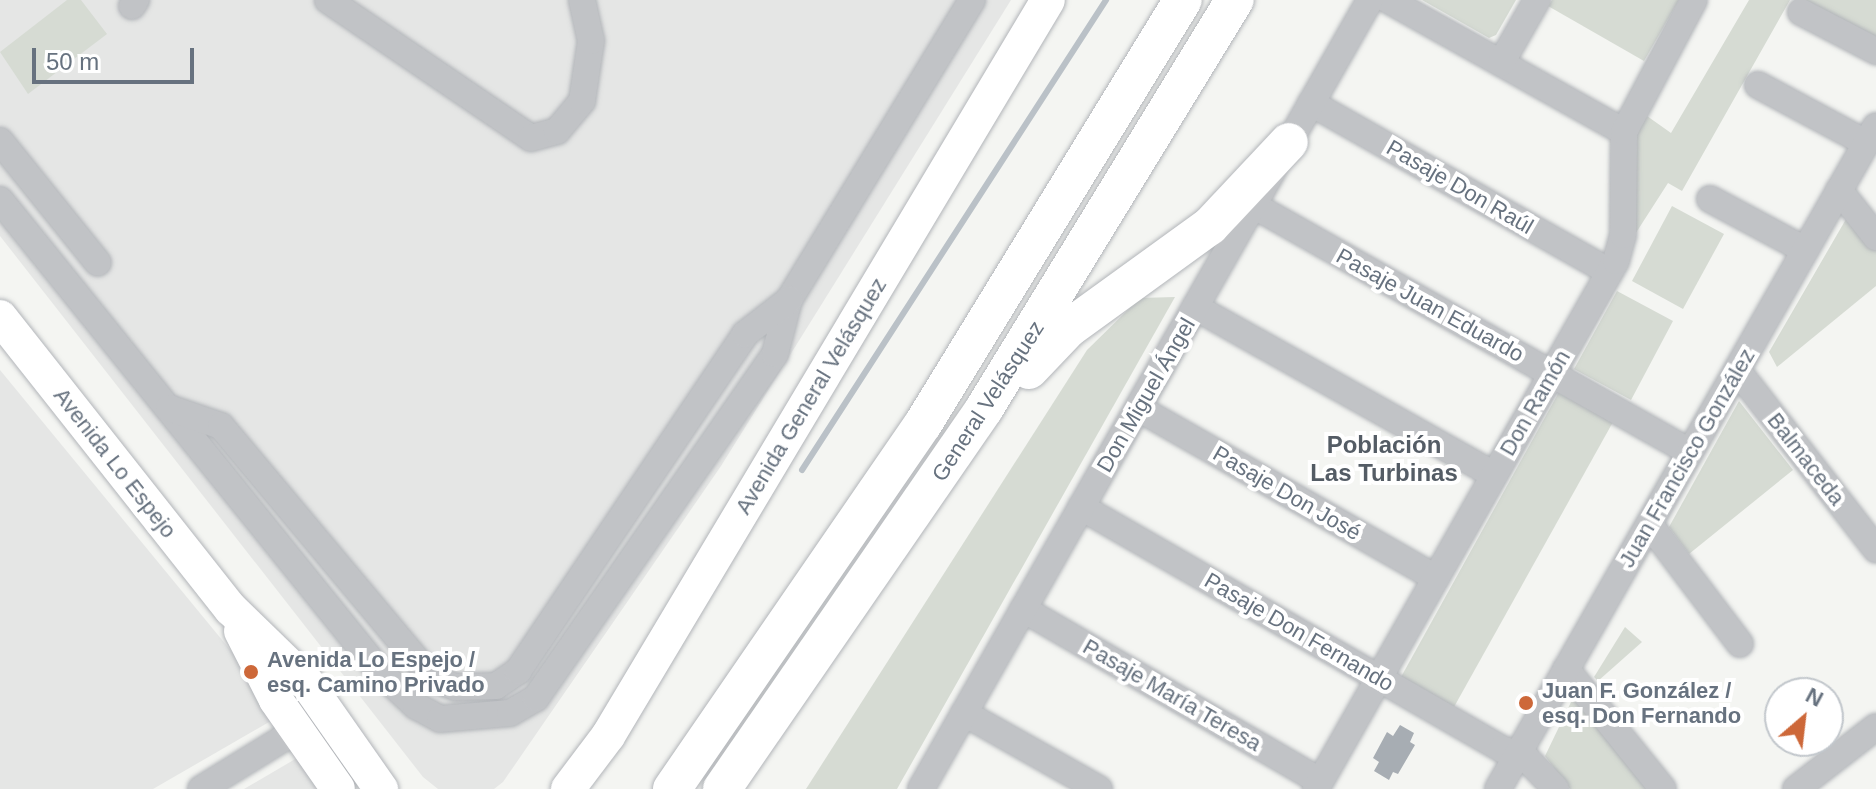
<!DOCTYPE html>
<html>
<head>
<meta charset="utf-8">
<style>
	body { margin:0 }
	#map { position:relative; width:1876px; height:789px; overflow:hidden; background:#f4f5f2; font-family:Helvetica,sans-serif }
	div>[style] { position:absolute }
	.built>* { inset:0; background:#e5e6e5 }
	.green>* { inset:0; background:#d6dbd3 }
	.stream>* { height:6px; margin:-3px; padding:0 3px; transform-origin:3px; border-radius:3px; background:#bac1c7 }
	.building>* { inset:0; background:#a7adb3 }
	.roads { filter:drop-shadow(0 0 2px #b2b5b9) drop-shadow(0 0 2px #b2b5b9) }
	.minor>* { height:26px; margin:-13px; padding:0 13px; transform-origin:13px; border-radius:13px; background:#c1c3c6 }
	.major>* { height:34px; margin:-17px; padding:0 17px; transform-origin:17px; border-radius:17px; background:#fff }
	.highway>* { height:38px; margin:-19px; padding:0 19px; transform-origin:19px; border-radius:19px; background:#fff }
	.dots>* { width:22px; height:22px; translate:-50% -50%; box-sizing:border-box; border:4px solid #fff; border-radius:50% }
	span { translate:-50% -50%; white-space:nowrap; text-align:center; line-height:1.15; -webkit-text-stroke:8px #fff; paint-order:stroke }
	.street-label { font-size:22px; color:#67727f }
	.poi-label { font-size:22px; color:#67727f; font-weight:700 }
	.left { translate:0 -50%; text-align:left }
	.neighbourhood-label { font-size:24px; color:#545c65; font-weight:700 }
	.north { position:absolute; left:1764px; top:677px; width:80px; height:80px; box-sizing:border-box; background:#fff; border:2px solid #c2c7cc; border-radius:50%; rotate:28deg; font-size:22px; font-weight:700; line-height:32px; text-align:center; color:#67727f }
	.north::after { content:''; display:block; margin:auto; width:28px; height:36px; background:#cd6839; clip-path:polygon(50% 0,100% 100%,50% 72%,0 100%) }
	.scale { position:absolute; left:32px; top:48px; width:162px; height:36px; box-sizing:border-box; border:4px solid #67727f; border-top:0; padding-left:10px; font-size:24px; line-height:28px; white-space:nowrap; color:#67727f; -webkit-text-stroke:6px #fff; paint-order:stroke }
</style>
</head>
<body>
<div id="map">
	<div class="built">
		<div style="clip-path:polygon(0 0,1011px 0,721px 466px,503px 782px,494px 789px,438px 789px,423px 777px,0 236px)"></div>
		<div style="clip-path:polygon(0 370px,283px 714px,153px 789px,0 789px)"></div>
		<div style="clip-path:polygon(297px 758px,317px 789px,244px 789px)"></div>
	</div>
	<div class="green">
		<div style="clip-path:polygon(67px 0,81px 0,107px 34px,28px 94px,0 52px)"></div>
		<div style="clip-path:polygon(1422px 0,1516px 0,1496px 35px,1489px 38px)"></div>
		<div style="clip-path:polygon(1552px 0,1679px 0,1644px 61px,1548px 6px)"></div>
		<div style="clip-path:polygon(1749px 0,1790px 0,1682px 191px,1668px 183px,1632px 239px,1631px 143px,1647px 116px,1671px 133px)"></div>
		<div style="clip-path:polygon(1801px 0,1876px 0,1876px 41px)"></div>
		<div style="clip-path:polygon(1672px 206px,1724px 234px,1683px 309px,1632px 281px)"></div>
		<div style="clip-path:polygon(1849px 214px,1876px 248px,1876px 286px,1777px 367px,1769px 352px)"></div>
		<div style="clip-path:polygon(1617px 291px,1673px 321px,1631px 400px,1574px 369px)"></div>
		<div style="clip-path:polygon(1175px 297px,897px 789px,806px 789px,1087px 350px,1140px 298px)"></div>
		<div style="clip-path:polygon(1559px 392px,1613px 422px,1454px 707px,1401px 677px)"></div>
		<div style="clip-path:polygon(1739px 401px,1793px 470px,1689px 554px,1669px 527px)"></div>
		<div style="clip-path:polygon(1625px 627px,1642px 642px,1598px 681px,1594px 677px)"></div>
		<div style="clip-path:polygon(1573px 698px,1648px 789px,1570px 789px,1545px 756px)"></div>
	</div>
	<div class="stream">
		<div style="left:802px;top:470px;width:560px;rotate:-57.1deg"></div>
	</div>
	<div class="building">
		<div style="clip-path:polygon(1400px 725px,1414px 733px,1410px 742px,1415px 745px,1398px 774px,1393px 772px,1389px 780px,1374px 771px,1379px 762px,1373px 758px,1387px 732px,1393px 736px)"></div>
	</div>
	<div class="roads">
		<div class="minor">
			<div style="left:328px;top:0;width:245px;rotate:34.2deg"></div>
			<div style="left:531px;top:138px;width:27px;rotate:-15deg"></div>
			<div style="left:557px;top:131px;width:39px;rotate:-50deg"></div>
			<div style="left:582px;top:101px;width:61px;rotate:-81.5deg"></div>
			<div style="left:591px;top:41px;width:42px;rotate:-102.4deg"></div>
			<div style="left:1388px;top:0;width:270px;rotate:29.2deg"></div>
			<div style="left:132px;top:6px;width:7px;rotate:-56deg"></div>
			<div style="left:1801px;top:12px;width:85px;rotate:27.5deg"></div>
			<div style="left:1501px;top:63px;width:73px;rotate:-60.3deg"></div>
			<div style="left:1758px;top:85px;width:123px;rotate:28.2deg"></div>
			<div style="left:1311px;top:103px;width:343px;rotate:29.5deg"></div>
			<div style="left:0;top:141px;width:156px;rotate:51.2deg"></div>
			<div style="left:1839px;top:190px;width:60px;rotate:51.8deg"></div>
			<div style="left:1710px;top:199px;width:108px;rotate:28.2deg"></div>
			<div style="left:0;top:200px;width:609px;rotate:51.13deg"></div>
			<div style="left:382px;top:674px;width:47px;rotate:43.3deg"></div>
			<div style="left:416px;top:706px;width:27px;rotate:28deg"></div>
			<div style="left:440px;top:719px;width:70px;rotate:-4.9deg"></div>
			<div style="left:510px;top:713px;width:30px;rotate:-30deg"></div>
			<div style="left:536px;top:698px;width:419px;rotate:-55.2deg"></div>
			<div style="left:775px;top:354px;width:56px;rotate:-75.5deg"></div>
			<div style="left:789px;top:300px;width:351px;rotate:-58.6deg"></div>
			<div style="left:1253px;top:205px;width:502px;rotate:29.48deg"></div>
			<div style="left:1195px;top:307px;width:343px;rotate:29.3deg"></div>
			<div style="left:1737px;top:370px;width:227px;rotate:52.2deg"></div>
			<div style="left:169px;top:408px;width:55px;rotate:19.1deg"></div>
			<div style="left:221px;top:426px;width:329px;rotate:50.1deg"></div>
			<div style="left:432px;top:678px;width:26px;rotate:21deg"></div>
			<div style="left:456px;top:687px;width:40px;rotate:-1.4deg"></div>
			<div style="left:496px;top:686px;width:27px;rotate:-34deg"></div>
			<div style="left:518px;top:671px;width:406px;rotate:-56deg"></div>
			<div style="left:745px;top:334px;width:56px;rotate:-37.7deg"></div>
			<div style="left:1138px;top:408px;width:343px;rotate:29.7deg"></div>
			<div style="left:1081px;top:507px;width:486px;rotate:29.9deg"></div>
			<div style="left:1502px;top:749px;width:26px;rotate:21deg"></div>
			<div style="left:1526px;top:758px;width:43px;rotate:45.9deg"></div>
			<div style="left:1650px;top:525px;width:149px;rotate:52.9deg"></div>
			<div style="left:1023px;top:609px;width:343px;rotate:30.1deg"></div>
			<div style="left:1566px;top:669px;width:154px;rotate:51.1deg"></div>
			<div style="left:964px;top:713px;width:155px;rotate:29.4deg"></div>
			<div style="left:201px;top:789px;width:113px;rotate:-31.6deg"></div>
			<div style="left:921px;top:789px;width:908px;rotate:-60.36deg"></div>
			<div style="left:1316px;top:789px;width:607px;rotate:-60.4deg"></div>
			<div style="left:1616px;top:261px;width:27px;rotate:-75deg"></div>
			<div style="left:1623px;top:235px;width:103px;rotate:-89.4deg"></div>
			<div style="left:1624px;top:132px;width:149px;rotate:-62.1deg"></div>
			<div style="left:1498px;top:789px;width:763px;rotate:-60.31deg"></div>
			<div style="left:1796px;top:789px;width:101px;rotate:-37.8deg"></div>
		</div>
		<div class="major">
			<div style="left:0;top:317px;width:372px;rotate:51.7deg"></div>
			<div style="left:231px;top:609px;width:105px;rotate:44.2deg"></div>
			<div style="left:306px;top:682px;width:131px;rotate:55deg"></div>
			<div style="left:241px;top:631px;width:77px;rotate:63.1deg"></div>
			<div style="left:276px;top:700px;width:108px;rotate:55.1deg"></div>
			<div style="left:568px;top:789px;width:66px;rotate:-53deg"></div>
			<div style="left:608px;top:736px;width:857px;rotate:-59.13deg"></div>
		</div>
		<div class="highway">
			<div style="left:1029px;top:370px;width:58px;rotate:-46.4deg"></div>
			<div style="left:1069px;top:328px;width:174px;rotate:-35.9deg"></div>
			<div style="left:1210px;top:226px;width:115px;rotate:-46.8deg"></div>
			<div style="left:672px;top:789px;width:443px;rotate:-55.5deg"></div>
			<div style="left:923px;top:424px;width:497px;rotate:-58.5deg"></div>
			<div style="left:722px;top:789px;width:462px;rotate:-55.4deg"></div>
			<div style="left:984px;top:409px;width:480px;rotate:-58.5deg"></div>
		</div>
	</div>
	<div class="dots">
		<div style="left:251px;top:672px;background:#cd6839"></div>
		<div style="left:1526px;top:703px;background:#cd6839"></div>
	</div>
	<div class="street-label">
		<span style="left:1460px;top:187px;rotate:30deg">Pasaje Don Raúl</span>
		<span style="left:1430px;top:305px;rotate:29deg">Pasaje Juan Eduardo</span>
		<span style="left:1146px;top:395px;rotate:-60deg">Don Miguel Ángel</span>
		<span style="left:811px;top:396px;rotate:-59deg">Avenida General Velásquez</span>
		<span style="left:988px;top:401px;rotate:-57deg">General Velásquez</span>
		<span style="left:1535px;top:403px;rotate:-60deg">Don Ramón</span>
		<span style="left:1687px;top:458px;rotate:-60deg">Juan Francisco González</span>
		<span style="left:1806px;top:459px;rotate:52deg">Balmaceda</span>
		<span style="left:115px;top:463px;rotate:52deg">Avenida Lo Espejo</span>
		<span style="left:1287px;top:493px;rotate:30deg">Pasaje Don José</span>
		<span style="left:1299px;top:632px;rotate:30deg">Pasaje Don Fernando</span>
		<span style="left:1172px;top:695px;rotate:30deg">Pasaje María Teresa</span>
	</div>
	<div class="poi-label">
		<span class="left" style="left:267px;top:672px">Avenida Lo Espejo /<br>esq. Camino Privado</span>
		<span class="left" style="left:1542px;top:703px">Juan F. González /<br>esq. Don Fernando</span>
	</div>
	<div class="neighbourhood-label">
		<span style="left:1384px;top:459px">Población<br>Las Turbinas</span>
	</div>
	<div class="north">N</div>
	<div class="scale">50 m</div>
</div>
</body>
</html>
